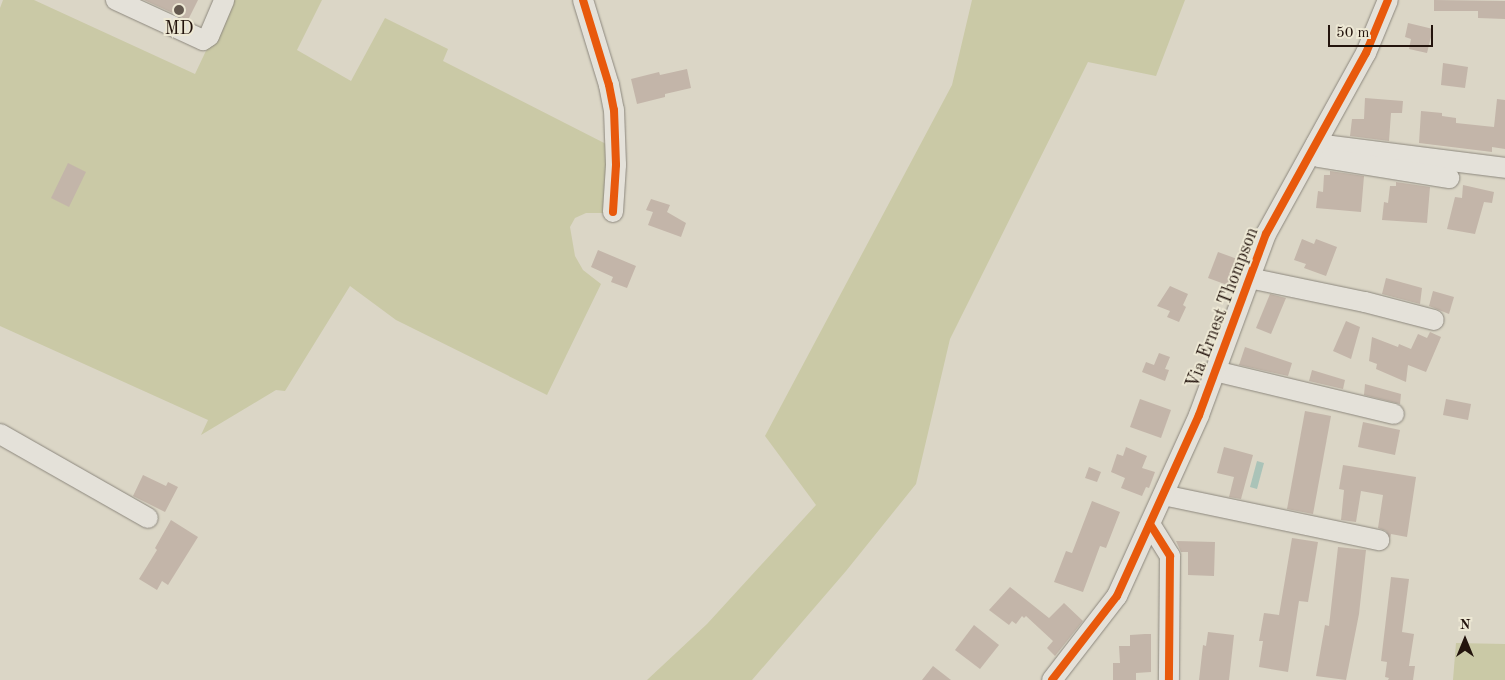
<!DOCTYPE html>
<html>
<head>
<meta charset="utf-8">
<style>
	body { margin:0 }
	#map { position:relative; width:1505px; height:680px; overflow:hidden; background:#dbd6c6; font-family:"Old Standard TT",serif }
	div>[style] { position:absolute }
	.green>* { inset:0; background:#cac9a6 }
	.water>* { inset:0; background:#aac3b8 }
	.building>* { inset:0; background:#c3b5a9 }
	.roads { filter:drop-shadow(0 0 1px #8c877d) drop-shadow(0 0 1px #8c877d) }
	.minor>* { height:20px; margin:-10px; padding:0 10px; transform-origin:10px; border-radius:10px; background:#e4e1d9 }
	.cycleway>* { height:8px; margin:-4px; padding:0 4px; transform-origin:4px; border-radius:4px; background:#e8590c }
	.dots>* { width:14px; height:14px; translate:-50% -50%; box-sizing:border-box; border:2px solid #ede8d4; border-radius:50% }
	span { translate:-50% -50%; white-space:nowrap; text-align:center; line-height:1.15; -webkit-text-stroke:4px #ede8d4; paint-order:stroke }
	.poi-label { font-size:18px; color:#23140d }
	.street-label { font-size:18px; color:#23140d }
	.north { position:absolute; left:1440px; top:615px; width:50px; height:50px; -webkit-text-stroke:4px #ede8d4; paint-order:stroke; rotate:0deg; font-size:14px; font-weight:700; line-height:20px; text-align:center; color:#23140d }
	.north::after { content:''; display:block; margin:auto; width:18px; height:22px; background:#23140d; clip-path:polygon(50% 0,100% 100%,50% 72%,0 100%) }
	.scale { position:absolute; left:1328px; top:25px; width:105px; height:22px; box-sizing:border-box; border:2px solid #23140d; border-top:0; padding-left:6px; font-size:15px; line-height:18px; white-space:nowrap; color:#23140d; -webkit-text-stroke:4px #ede8d4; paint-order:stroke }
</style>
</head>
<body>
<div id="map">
	<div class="green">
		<div style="clip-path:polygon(3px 0,34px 0,195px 74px,230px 0,322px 0,297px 50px,351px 81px,385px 18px,448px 49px,443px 61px,612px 147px,606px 213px,586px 213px,575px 218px,570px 227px,575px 256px,583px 270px,601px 284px,547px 395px,396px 320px,350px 286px,285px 391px,276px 390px,201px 435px,208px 420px,0 326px,0 8px)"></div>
		<div style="clip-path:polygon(972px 0,1185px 0,1156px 76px,1088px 62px,950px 339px,916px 484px,846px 571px,752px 680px,647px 680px,707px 624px,816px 505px,765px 436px,952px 85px)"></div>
		<div style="clip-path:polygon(1456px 643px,1505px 644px,1505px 680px,1453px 680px)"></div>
	</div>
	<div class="water">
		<div style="clip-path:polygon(1257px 461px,1264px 463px,1257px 489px,1250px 487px)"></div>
	</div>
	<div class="building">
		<div style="clip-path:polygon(144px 0,198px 0,188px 20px)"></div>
		<div style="clip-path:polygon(1434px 0,1505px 1px,1505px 19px,1478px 18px,1478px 11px,1434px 11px)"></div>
		<div style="clip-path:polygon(1408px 23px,1433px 29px,1427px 53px,1409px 49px,1411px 39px,1405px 37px)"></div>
		<div style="clip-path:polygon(1443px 63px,1468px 67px,1465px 88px,1441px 85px)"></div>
		<div style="clip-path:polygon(687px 69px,691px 88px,665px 94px,665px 97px,637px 104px,631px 79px,659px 72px,660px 75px)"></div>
		<div style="clip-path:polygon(1365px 98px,1403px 101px,1402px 113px,1391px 113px,1389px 141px,1350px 136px,1352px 119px,1364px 119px)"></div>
		<div style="clip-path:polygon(1497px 99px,1505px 100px,1505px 149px,1492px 147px,1492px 152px,1419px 143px,1421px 111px,1442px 113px,1442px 116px,1456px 118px,1456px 123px,1494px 127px)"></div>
		<div style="clip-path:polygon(68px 163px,86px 172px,69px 207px,51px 198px)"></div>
		<div style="clip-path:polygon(1330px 171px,1364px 176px,1361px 212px,1316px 208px,1318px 191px,1323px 192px,1324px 175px,1330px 175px)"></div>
		<div style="clip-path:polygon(1396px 182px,1430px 187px,1427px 223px,1382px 220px,1384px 202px,1388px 203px,1390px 186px,1396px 186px)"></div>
		<div style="clip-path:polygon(1463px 185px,1494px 192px,1492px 203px,1484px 202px,1475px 234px,1447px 229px,1455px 197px,1462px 198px)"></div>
		<div style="clip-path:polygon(651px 199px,670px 205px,667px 212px,686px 223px,681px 237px,648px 225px,653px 212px,646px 210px)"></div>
		<div style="clip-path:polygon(1302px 239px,1314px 244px,1316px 239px,1337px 247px,1326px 276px,1304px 268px,1306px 264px,1294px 260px)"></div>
		<div style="clip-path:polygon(598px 250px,636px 266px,627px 288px,611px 282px,613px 277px,591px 267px)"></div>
		<div style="clip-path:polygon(1218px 252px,1240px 260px,1230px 286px,1208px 278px)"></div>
		<div style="clip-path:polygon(1386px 278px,1422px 288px,1420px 304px,1382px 294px)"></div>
		<div style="clip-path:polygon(1170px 286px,1188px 294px,1183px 305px,1186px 307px,1179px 322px,1167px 317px,1170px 311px,1157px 306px)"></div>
		<div style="clip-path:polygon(1433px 291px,1454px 297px,1449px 314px,1429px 306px)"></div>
		<div style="clip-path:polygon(1270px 294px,1286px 298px,1271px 334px,1256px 328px)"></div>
		<div style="clip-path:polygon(1346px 321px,1360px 327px,1351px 359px,1333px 351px)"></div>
		<div style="clip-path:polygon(1430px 332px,1441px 337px,1426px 372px,1408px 365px,1406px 382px,1376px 369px,1377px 364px,1369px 361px,1372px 337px,1398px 347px,1399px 344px,1411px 349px,1418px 334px,1427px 338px)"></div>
		<div style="clip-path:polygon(1245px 347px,1292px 363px,1288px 376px,1239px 365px)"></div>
		<div style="clip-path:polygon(1159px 353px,1170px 357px,1165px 369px,1169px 370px,1165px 381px,1142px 372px,1146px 362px,1154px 365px)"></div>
		<div style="clip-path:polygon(1312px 370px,1345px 380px,1343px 389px,1309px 381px)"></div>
		<div style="clip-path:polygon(1365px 384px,1401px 394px,1400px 404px,1364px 395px)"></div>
		<div style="clip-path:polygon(1140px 399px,1171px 410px,1161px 438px,1130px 427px)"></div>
		<div style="clip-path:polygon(1446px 399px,1471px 404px,1468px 420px,1443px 415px)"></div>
		<div style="clip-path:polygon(1305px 411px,1331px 416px,1313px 514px,1287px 509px)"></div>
		<div style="clip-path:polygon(1363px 422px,1400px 430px,1395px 455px,1358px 447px)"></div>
		<div style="clip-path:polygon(1126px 447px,1147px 456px,1142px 468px,1155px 472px,1149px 488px,1146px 487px,1142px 496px,1121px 488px,1125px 478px,1111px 472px,1117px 454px,1123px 456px)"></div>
		<div style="clip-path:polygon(1224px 447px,1253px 455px,1241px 499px,1229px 497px,1234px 477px,1217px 473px)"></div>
		<div style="clip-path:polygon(1343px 465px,1416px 477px,1407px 537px,1391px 534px,1390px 538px,1386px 531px,1378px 528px,1383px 495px,1361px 491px,1356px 522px,1341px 520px,1344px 490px,1339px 489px)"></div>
		<div style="clip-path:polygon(1089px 467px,1101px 472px,1097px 482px,1085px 478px)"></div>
		<div style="clip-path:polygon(143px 475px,166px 486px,168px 482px,178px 487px,165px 512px,133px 496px)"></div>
		<div style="clip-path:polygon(1092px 501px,1120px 512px,1106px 548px,1100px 546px,1083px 592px,1054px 582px,1066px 551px,1072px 553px)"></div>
		<div style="clip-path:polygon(171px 520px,198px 537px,168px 585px,162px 581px,157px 590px,139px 579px,157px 550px,155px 548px)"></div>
		<div style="clip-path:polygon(1292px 538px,1318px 542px,1308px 602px,1299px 601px,1288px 672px,1259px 667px,1263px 641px,1259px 641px,1264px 613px,1279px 615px)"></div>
		<div style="clip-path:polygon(1176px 541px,1215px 542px,1214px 576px,1188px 575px,1188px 552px,1181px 552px)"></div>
		<div style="clip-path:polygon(1338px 547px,1366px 550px,1359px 614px,1346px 680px,1316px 676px,1325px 625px,1329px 626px)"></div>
		<div style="clip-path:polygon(1391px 577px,1409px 579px,1402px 632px,1414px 634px,1409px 666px,1415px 666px,1413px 680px,1388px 680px,1389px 678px,1385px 677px,1387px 662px,1381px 661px)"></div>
		<div style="clip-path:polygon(1010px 587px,1049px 618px,1064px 603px,1083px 621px,1055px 656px,1047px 648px,1053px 641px,1026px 616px,1024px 618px,1022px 616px,1016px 624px,1012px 621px,1009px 625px,989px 610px)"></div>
		<div style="clip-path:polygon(974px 625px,999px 645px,980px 669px,955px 650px)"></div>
		<div style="clip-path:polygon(1208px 632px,1234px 635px,1229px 680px,1199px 680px,1203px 645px,1206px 646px)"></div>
		<div style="clip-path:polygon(1145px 634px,1151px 634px,1151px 672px,1136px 673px,1136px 680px,1113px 680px,1113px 663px,1120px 663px,1119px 646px,1130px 646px,1130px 635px)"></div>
		<div style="clip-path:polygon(933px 666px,951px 680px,922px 680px)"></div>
	</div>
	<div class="roads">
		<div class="minor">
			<div style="left:116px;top:0;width:96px;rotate:24.7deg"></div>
			<div style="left:203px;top:40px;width:7px;rotate:-34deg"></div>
			<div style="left:209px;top:36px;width:39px;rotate:-67deg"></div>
			<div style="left:583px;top:0;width:89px;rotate:73deg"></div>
			<div style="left:609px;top:85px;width:25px;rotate:79deg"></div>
			<div style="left:614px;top:110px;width:55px;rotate:87.9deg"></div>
			<div style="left:616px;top:165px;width:47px;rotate:93.7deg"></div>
			<div style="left:1316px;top:144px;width:191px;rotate:7.2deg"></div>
			<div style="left:1318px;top:157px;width:133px;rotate:9.1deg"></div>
			<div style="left:1249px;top:278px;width:118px;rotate:11.7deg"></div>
			<div style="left:1365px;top:302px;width:71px;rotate:14.6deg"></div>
			<div style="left:1215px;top:371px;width:184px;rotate:13.5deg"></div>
			<div style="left:0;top:434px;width:170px;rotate:29.6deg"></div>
			<div style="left:1163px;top:495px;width:221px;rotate:11.8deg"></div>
			<div style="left:1150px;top:524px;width:38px;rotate:58deg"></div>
			<div style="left:1170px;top:556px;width:124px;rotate:90.5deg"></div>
			<div style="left:1052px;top:680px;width:106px;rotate:-52.3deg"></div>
			<div style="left:1117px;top:596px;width:199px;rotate:-65.6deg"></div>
			<div style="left:1199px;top:415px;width:193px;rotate:-69.7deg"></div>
			<div style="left:1266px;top:234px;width:207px;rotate:-61.1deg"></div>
			<div style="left:1366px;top:53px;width:57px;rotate:-67.5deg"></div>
		</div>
	</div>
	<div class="cycleway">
		<div style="left:583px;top:0;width:89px;rotate:73deg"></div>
		<div style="left:609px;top:85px;width:25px;rotate:79deg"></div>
		<div style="left:614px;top:110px;width:55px;rotate:87.9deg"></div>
		<div style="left:616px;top:165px;width:47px;rotate:93.7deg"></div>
		<div style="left:1150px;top:524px;width:38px;rotate:58deg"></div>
		<div style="left:1170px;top:556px;width:124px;rotate:90.5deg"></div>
		<div style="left:1052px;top:680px;width:106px;rotate:-52.3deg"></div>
		<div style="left:1117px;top:596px;width:199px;rotate:-65.6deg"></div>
		<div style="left:1199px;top:415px;width:193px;rotate:-69.7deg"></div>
		<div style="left:1266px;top:234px;width:207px;rotate:-61.1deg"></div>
		<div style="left:1366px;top:53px;width:57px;rotate:-67.5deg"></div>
	</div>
	<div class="dots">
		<div style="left:179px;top:10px;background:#63584e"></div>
	</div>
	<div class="poi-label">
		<span style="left:179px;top:29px">MD</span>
	</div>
	<div class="street-label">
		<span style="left:1223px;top:308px;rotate:-69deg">Via Ernest Thompson</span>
	</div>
	<div class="north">N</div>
	<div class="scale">50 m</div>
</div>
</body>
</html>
